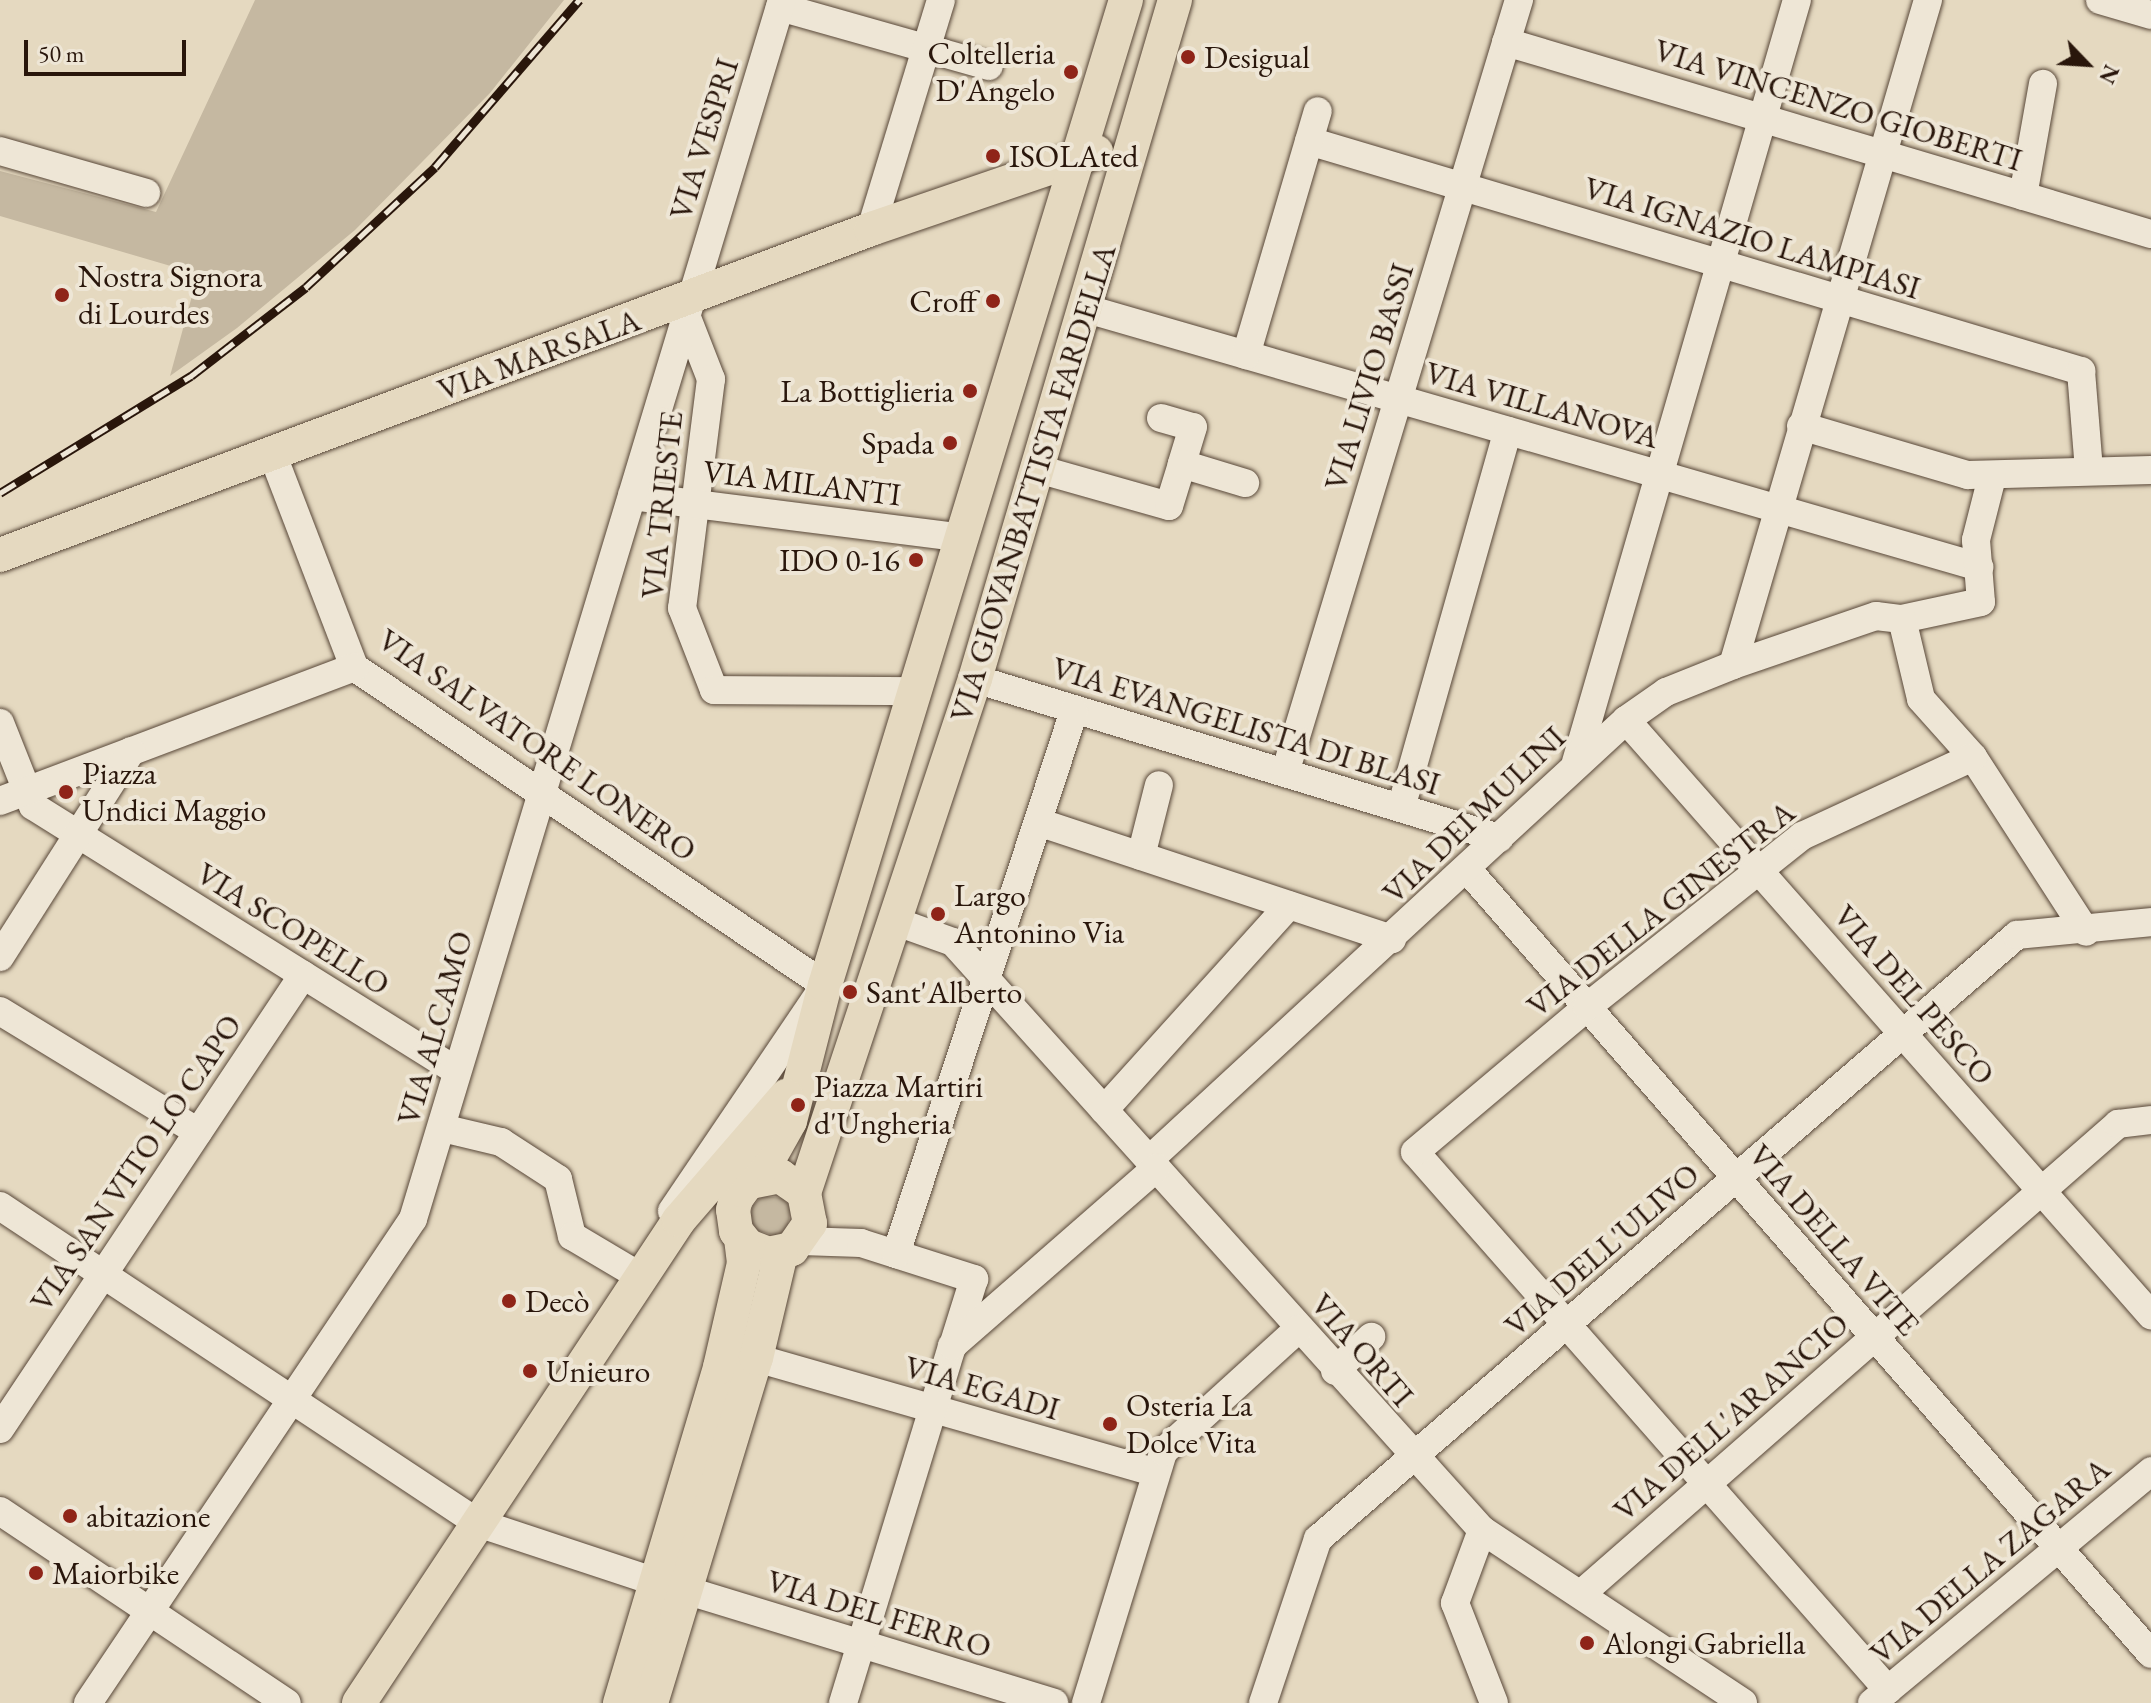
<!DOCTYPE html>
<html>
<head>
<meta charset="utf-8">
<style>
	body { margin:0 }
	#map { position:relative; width:2151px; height:1703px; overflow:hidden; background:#e5d9c0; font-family:"EB Garamond",serif }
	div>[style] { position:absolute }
	.green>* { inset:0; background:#c5b8a1 }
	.roads { filter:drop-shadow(0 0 2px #584738) drop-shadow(0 0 2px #584738) }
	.minor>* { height:28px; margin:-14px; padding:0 14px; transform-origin:14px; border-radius:14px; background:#eee6d6 }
	.major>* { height:34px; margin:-17px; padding:0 17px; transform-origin:17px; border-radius:17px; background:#e5d9c0 }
	.rail>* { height:9px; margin-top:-4.5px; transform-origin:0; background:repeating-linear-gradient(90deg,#eee6d6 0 18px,#29160b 0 36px); box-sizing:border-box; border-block:2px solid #29160b }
	.dots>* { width:22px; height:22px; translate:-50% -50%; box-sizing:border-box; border:4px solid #eee6d6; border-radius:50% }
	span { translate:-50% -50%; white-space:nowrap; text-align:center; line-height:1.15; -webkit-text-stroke:8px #eee6d6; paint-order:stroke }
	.poi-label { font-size:32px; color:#29160b }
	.right { translate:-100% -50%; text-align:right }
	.left { translate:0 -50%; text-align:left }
	.street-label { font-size:32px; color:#29160b }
	.north { position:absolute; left:2047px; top:24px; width:80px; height:80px; -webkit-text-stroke:6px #eee6d6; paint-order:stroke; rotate:115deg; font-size:22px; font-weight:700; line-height:32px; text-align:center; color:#29160b }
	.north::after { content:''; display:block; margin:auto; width:28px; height:36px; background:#29160b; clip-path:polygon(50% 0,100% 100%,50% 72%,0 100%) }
	.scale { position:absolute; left:24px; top:40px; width:162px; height:36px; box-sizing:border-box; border:4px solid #29160b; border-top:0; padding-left:10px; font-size:24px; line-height:28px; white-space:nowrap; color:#29160b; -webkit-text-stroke:6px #eee6d6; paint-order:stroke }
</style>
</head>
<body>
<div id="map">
	<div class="green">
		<div style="clip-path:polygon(255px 0,564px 0,490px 93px,355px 230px,237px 328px,170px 376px,198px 274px,0 216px,0 171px,156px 212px)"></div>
		<div style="clip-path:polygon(763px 1196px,783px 1198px,791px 1209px,787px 1229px,776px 1236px,756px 1230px,750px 1218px,753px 1205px)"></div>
	</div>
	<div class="roads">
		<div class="minor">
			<div style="left:2100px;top:0;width:53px;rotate:16.4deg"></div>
			<div style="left:780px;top:7px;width:217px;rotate:15.8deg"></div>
			<div style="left:1506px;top:42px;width:673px;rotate:16.58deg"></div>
			<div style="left:1309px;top:141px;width:806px;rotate:16.59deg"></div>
			<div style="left:2081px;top:371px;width:100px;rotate:85.4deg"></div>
			<div style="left:0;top:151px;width:152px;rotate:16deg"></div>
			<div style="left:2023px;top:196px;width:114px;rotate:-79.9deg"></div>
			<div style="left:871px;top:229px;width:239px;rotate:-73deg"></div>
			<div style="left:1087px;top:309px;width:929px;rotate:16.13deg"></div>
			<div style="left:686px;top:315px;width:69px;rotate:68.7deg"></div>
			<div style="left:711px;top:379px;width:231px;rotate:97.2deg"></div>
			<div style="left:682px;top:608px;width:88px;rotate:68.7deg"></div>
			<div style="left:714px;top:690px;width:203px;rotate:0.3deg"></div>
			<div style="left:1246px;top:355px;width:254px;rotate:-73.6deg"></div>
			<div style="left:1161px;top:418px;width:33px;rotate:16deg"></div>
			<div style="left:1193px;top:427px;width:39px;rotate:107deg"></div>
			<div style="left:1801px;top:426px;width:174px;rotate:16.4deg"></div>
			<div style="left:1968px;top:475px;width:183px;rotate:-1.6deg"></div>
			<div style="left:272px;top:453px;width:229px;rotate:69deg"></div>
			<div style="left:354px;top:667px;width:568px;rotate:34.03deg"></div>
			<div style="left:825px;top:985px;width:273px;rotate:124.1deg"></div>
			<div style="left:1038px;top:469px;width:136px;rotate:15.8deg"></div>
			<div style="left:1169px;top:506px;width:44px;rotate:-72.8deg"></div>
			<div style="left:1182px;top:464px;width:66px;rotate:16.8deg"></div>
			<div style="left:1992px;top:477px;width:65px;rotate:104.3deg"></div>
			<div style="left:1976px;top:540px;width:62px;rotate:85.4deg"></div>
			<div style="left:1981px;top:602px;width:81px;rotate:167.9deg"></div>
			<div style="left:1902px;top:619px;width:82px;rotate:76.6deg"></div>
			<div style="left:1921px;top:699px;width:78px;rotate:48.1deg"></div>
			<div style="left:1973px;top:757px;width:208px;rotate:57.1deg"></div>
			<div style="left:632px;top:496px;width:334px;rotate:7.2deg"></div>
			<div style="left:1733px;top:665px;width:693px;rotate:-73.66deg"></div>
			<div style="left:975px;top:679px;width:548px;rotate:16.88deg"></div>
			<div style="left:1626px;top:720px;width:794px;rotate:48.58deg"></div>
			<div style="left:0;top:723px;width:89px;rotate:68.3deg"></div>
			<div style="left:33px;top:806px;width:500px;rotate:32.01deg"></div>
			<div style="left:1576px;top:762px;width:793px;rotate:-73.83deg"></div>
			<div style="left:1285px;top:773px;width:808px;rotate:-73.16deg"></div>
			<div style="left:0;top:801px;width:379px;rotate:-20.7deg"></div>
			<div style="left:1401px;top:808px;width:392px;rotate:-74.2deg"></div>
			<div style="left:1038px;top:822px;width:373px;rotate:18.3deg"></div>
			<div style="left:1141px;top:856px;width:73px;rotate:-75.8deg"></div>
			<div style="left:1467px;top:869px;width:1041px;rotate:48.93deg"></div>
			<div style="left:897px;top:922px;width:59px;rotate:19.7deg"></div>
			<div style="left:953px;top:942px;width:791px;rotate:48.02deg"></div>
			<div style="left:1482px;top:1530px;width:313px;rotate:33.5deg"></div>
			<div style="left:0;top:957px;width:244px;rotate:-57.5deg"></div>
			<div style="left:0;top:1011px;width:232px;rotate:31.4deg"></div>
			<div style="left:1104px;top:1110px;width:276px;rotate:-47.9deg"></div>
			<div style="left:442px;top:1128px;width:61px;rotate:13.3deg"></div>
			<div style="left:501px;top:1142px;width:68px;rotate:33deg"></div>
			<div style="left:558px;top:1179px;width:59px;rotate:76.2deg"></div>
			<div style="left:572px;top:1236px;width:80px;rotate:30.7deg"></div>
			<div style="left:1149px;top:1160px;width:649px;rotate:-42.69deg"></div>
			<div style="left:1626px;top:720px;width:49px;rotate:-35deg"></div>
			<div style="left:1666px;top:692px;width:72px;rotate:-21.9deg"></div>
			<div style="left:1733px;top:665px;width:151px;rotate:-18.9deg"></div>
			<div style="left:1876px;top:616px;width:26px;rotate:7deg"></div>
			<div style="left:0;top:1206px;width:574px;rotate:33.55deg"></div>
			<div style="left:478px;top:1523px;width:188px;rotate:18.3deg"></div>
			<div style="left:801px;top:1241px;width:60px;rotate:1.9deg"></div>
			<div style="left:861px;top:1243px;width:119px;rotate:17.7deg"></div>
			<div style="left:974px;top:1279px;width:70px;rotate:107.4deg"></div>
			<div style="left:896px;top:1254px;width:571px;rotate:-71.85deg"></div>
			<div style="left:756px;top:1358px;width:416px;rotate:16deg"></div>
			<div style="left:1335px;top:1371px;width:50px;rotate:-43.4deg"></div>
			<div style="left:0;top:1429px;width:546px;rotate:-56.28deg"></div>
			<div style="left:0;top:1511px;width:345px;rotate:33.8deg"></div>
			<div style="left:1482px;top:1530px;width:78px;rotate:110.3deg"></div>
			<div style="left:1455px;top:1603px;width:107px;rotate:68.7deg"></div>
			<div style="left:685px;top:1590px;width:386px;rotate:17deg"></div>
			<div style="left:1581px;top:1594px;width:714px;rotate:-41.19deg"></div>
			<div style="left:2118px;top:1124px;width:33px;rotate:-7deg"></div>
			<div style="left:1888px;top:1690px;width:716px;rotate:-131.32deg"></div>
			<div style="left:1415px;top:1152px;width:225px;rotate:-40.1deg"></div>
			<div style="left:1587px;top:1007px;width:275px;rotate:-38.5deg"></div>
			<div style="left:1802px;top:836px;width:188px;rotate:-24.8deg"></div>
			<div style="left:88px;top:1703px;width:583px;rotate:-56.12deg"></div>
			<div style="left:413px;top:1219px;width:1274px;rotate:-73.16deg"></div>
			<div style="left:843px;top:1703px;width:373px;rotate:-73deg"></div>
			<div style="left:952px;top:1346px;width:271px;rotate:-41.1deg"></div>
			<div style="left:1086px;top:1703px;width:263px;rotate:-72.9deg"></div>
			<div style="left:1163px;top:1452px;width:183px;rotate:-42.3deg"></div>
			<div style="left:1263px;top:1703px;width:173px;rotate:-71.5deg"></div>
			<div style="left:1318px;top:1539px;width:924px;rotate:-40.83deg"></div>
			<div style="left:2017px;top:935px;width:135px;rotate:-5.5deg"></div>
			<div style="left:1872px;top:1703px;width:363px;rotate:-39.7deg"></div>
		</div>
		<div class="major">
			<div style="left:0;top:555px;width:930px;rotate:-20.52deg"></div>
			<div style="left:871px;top:229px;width:238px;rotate:-18.9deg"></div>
			<div style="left:750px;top:1182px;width:31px;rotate:-11deg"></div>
			<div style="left:780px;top:1176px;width:29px;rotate:35deg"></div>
			<div style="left:804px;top:1193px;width:31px;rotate:79deg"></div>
			<div style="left:810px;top:1223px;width:32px;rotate:125deg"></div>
			<div style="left:792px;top:1249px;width:24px;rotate:168deg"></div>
			<div style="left:769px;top:1254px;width:22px;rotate:-159deg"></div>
			<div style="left:748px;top:1246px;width:19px;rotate:-129deg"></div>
			<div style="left:736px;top:1231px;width:21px;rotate:-98deg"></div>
			<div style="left:733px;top:1210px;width:11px;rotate:-75deg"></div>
			<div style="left:736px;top:1199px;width:11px;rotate:-56deg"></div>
			<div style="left:742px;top:1190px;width:35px;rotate:-47deg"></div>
			<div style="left:766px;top:1164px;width:49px;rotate:-60.8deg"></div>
			<div style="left:790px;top:1121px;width:140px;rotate:-75.6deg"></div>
			<div style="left:825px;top:985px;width:1030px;rotate:-73.01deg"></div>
			<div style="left:804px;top:1193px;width:542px;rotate:-71.6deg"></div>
			<div style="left:975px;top:679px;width:708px;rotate:-73.59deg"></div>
			<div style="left:359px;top:1703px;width:579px;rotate:-56.47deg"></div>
			<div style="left:679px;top:1220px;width:164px;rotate:-49.2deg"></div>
			<div style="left:620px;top:1703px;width:351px;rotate:-73.4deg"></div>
			<div style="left:720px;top:1367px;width:107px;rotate:-77deg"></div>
			<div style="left:744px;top:1263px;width:25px;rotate:-97deg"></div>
			<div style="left:651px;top:1703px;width:361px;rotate:-73.1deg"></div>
			<div style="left:756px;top:1358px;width:108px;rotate:-76.6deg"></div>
		</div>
	</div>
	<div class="rail">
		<div style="left:0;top:493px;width:224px;rotate:-31.5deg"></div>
		<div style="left:191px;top:376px;width:145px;rotate:-37.7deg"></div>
		<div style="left:306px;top:287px;width:176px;rotate:-42.9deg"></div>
		<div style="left:435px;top:167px;width:221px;rotate:-49.2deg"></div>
	</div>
	<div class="dots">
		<div style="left:1188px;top:57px;background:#8f2418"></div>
		<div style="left:1071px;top:72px;background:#8f2418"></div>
		<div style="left:993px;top:156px;background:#8f2418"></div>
		<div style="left:62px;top:295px;background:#8f2418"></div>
		<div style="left:993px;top:301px;background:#8f2418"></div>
		<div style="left:970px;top:391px;background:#8f2418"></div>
		<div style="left:950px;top:443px;background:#8f2418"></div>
		<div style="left:916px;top:560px;background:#8f2418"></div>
		<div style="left:66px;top:792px;background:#8f2418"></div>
		<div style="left:938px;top:914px;background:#8f2418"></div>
		<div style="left:850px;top:992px;background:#8f2418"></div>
		<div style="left:798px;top:1105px;background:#8f2418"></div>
		<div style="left:509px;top:1301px;background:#8f2418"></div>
		<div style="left:530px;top:1371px;background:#8f2418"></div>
		<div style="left:1110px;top:1424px;background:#8f2418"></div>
		<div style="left:70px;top:1516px;background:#8f2418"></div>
		<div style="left:36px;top:1573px;background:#8f2418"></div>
		<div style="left:1587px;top:1643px;background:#8f2418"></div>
	</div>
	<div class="poi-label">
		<span class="right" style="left:1055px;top:72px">Coltelleria<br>D'Angelo</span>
		<span class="left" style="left:1204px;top:57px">Desigual</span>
		<span class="left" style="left:1009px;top:156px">ISOLAted</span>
		<span class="left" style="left:78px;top:295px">Nostra Signora<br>di Lourdes</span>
		<span class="right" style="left:977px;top:301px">Croff</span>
		<span class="right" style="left:954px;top:391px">La Bottiglieria</span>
		<span class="right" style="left:934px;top:443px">Spada</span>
		<span class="right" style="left:900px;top:560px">IDO 0-16</span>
		<span class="left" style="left:82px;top:792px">Piazza<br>Undici Maggio</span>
		<span class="left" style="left:954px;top:914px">Largo<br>Antonino Via</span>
		<span class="left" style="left:866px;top:992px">Sant'Alberto</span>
		<span class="left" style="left:814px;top:1105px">Piazza Martiri<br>d'Ungheria</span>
		<span class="left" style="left:525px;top:1301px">Decò</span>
		<span class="left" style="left:546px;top:1371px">Unieuro</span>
		<span class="left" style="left:1126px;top:1424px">Osteria La<br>Dolce Vita</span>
		<span class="left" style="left:86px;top:1516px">abitazione</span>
		<span class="left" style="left:52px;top:1573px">Maiorbike</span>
		<span class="left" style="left:1603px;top:1643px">Alongi Gabriella</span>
	</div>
	<div class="street-label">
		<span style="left:1838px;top:105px;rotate:17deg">VIA VINCENZO GIOBERTI</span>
		<span style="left:704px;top:139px;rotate:-73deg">VIA VESPRI</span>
		<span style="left:1752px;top:238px;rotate:17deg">VIA IGNAZIO LAMPIASI</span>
		<span style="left:539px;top:355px;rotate:-20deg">VIA MARSALA</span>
		<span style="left:1369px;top:377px;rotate:-73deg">VIA LIVIO BASSI</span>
		<span style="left:1542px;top:405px;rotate:16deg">VIA VILLANOVA</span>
		<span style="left:802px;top:483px;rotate:7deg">VIA MILANTI</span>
		<span style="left:1033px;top:483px;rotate:-73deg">VIA GIOVANBATTISTA FARDELLA</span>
		<span style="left:662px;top:505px;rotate:-84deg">VIA TRIESTE</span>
		<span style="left:1246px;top:726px;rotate:17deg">VIA EVANGELISTA DI BLASI</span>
		<span style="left:537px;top:745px;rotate:35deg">VIA SALVATORE LONERO</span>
		<span style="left:1474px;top:815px;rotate:-44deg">VIA DEI MULINI</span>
		<span style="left:1661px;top:909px;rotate:-38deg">VIA DELLA GINESTRA</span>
		<span style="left:293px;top:929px;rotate:32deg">VIA SCOPELLO</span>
		<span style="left:1914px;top:995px;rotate:49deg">VIA DEL PESCO</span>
		<span style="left:435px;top:1028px;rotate:-74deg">VIA ALCAMO</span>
		<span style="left:136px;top:1163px;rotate:-56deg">VIA SAN VITO LO CAPO</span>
		<span style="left:1834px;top:1240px;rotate:49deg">VIA DELLA VITE</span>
		<span style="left:1602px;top:1250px;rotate:-41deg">VIA DELL'ULIVO</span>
		<span style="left:1362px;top:1350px;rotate:49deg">VIA ORTI</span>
		<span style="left:982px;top:1388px;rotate:16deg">VIA EGADI</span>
		<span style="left:1731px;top:1417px;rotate:-41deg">VIA DELL'ARANCIO</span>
		<span style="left:1990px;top:1561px;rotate:-40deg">VIA DELLA ZAGARA</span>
		<span style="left:879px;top:1614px;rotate:17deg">VIA DEL FERRO</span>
	</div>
	<div class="north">N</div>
	<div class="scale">50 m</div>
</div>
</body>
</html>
